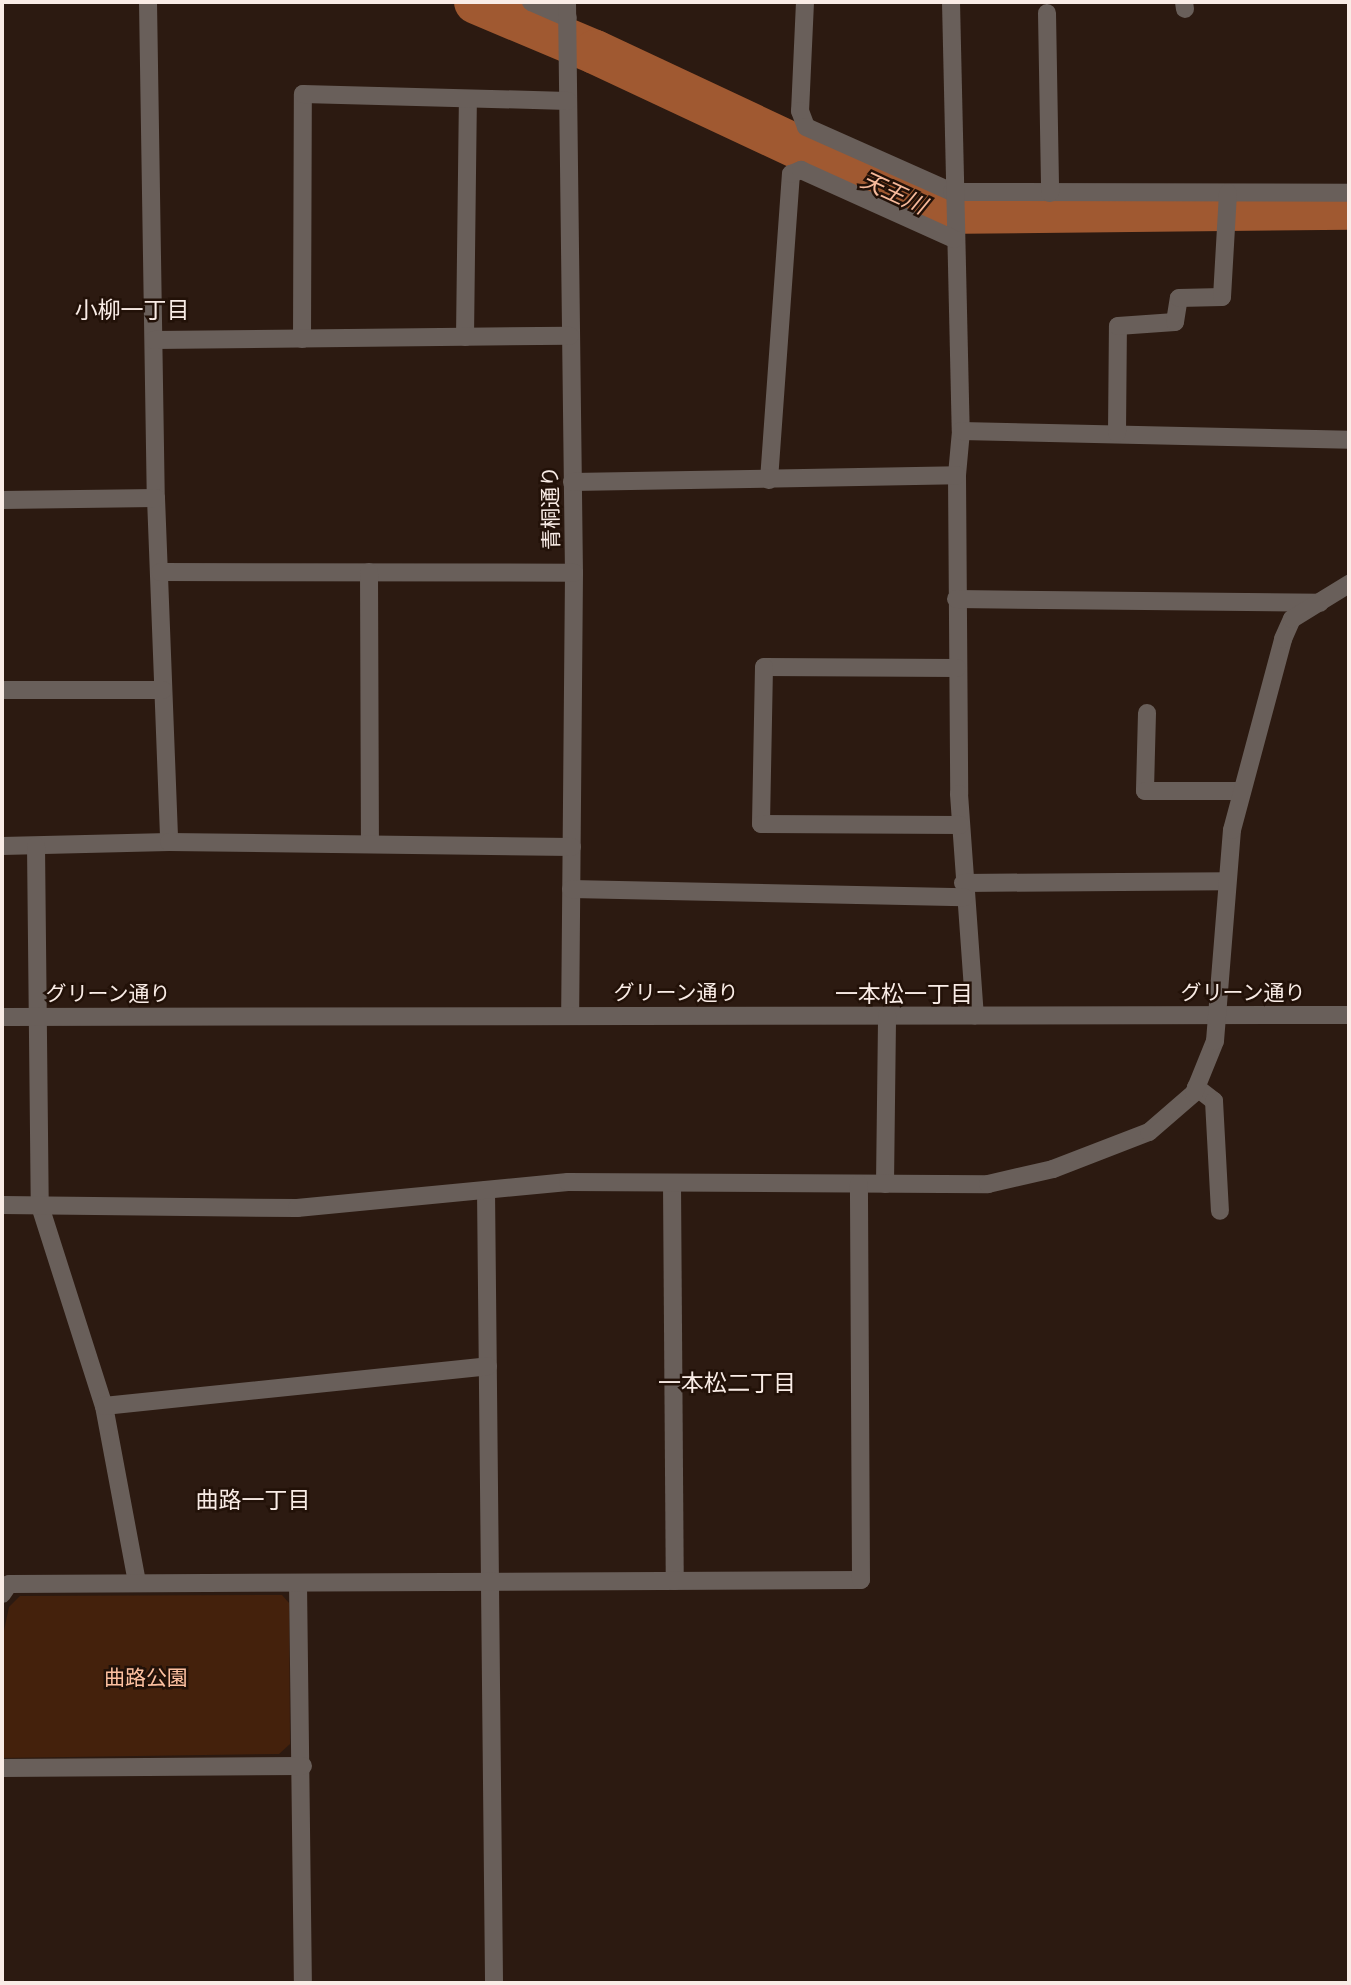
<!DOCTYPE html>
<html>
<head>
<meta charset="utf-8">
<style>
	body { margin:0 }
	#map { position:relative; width:1351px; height:1985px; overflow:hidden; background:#2c1a11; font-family:Manrope,"Noto Sans JP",sans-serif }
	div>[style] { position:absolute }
	.green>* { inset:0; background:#44210c }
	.river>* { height:44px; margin:-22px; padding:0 22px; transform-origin:22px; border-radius:22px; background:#a05931 }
	.minor>* { height:18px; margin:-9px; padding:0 9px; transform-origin:9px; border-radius:9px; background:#695f5a }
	span { translate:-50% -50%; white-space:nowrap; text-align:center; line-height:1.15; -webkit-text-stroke:5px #221108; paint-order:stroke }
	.street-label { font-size:21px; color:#f9ece6 }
	.park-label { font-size:21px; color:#fdc0a0 }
	.water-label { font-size:23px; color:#f7ba9b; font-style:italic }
	.neighbourhood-label { font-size:23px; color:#f9ece6 }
	.frame { position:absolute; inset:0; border:4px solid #f9ece6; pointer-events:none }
</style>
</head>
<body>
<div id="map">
	<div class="green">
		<div style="clip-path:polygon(282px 1595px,289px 1603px,290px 1744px,279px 1754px,2px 1758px,2px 1640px,9px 1607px,20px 1596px)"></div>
	</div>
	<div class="river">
		<div style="left:476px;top:2px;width:129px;rotate:22.8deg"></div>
		<div style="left:595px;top:52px;width:377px;rotate:25.1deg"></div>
		<div style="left:936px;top:212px;width:413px;rotate:-0.6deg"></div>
	</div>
	<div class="minor">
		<div style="left:148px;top:2px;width:496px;rotate:89.1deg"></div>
		<div style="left:156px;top:498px;width:344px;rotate:87.8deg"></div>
		<div style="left:531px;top:2px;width:40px;rotate:23.4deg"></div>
		<div style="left:567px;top:2px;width:571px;rotate:89.3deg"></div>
		<div style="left:574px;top:573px;width:441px;rotate:90.5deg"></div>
		<div style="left:805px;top:2px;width:109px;rotate:92.6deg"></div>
		<div style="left:800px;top:111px;width:17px;rotate:69deg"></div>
		<div style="left:806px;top:127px;width:160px;rotate:24deg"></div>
		<div style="left:952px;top:192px;width:397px;rotate:0.1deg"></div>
		<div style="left:951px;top:2px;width:429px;rotate:88.7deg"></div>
		<div style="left:961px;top:431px;width:44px;rotate:95.2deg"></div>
		<div style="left:957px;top:475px;width:319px;rotate:89.6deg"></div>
		<div style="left:959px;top:794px;width:222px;rotate:85.9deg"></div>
		<div style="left:1184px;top:2px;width:7px;rotate:82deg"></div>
		<div style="left:1047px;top:13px;width:180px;rotate:89deg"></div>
		<div style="left:465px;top:337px;width:238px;rotate:-89.3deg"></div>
		<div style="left:302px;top:339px;width:245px;rotate:-89.8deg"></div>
		<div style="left:303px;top:94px;width:265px;rotate:1.5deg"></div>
		<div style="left:154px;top:340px;width:416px;rotate:-0.6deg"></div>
		<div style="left:961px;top:431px;width:388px;rotate:1.3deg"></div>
		<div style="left:1117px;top:433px;width:107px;rotate:-89.5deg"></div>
		<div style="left:1118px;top:326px;width:57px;rotate:-4deg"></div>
		<div style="left:1175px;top:322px;width:24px;rotate:-81deg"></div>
		<div style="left:1179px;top:298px;width:43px;rotate:-1.3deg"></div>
		<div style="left:1222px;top:297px;width:104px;rotate:-86.7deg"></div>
		<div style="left:769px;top:480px;width:307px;rotate:-85.9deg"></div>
		<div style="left:791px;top:174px;width:11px;rotate:-22deg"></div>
		<div style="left:801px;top:170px;width:168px;rotate:24.3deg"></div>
		<div style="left:572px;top:482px;width:385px;rotate:-1deg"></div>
		<div style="left:2px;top:500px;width:154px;rotate:-0.7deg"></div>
		<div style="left:160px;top:572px;width:414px;rotate:0.1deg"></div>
		<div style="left:369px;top:572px;width:272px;rotate:89.8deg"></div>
		<div style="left:956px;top:599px;width:364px;rotate:0.6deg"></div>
		<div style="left:957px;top:668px;width:193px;rotate:-179.7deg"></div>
		<div style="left:764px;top:667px;width:157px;rotate:91.1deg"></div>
		<div style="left:761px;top:824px;width:199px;rotate:0.3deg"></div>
		<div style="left:2px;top:690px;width:161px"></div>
		<div style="left:1147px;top:713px;width:78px;rotate:91.5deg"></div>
		<div style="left:1145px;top:791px;width:97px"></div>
		<div style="left:2px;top:846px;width:167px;rotate:-1.4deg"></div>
		<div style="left:169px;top:842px;width:403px;rotate:0.7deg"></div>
		<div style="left:36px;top:846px;width:360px;rotate:89.4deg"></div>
		<div style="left:40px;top:1206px;width:210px;rotate:72.3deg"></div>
		<div style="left:104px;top:1406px;width:180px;rotate:79.4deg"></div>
		<div style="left:963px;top:883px;width:263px;rotate:-0.4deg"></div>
		<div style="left:571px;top:889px;width:393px;rotate:1.2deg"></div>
		<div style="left:2px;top:1017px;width:1347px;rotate:-0.09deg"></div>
		<div style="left:1196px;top:1087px;width:23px;rotate:38deg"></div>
		<div style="left:1214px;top:1101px;width:110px;rotate:86.9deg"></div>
		<div style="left:672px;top:1184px;width:397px;rotate:89.6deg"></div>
		<div style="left:885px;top:1184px;width:169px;rotate:-89.3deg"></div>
		<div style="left:486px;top:1190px;width:793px;rotate:89.42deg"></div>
		<div style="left:2px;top:1205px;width:295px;rotate:0.6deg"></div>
		<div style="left:297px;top:1208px;width:272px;rotate:-5.5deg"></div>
		<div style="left:568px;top:1182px;width:420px;rotate:0.3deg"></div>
		<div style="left:988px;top:1184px;width:67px;rotate:-13deg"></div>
		<div style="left:1053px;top:1169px;width:103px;rotate:-21.1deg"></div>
		<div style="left:1149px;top:1132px;width:60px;rotate:-40.9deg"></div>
		<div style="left:1194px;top:1093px;width:56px;rotate:-68deg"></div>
		<div style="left:1215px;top:1041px;width:212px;rotate:-85.4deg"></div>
		<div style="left:1232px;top:830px;width:198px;rotate:-75deg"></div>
		<div style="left:1283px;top:639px;width:22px;rotate:-66deg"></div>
		<div style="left:1292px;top:619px;width:67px;rotate:-31.6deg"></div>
		<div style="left:104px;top:1406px;width:386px;rotate:-5.9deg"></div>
		<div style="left:298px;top:1583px;width:400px;rotate:89.3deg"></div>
		<div style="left:2px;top:1594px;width:12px;rotate:-55deg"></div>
		<div style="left:9px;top:1584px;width:852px;rotate:-0.27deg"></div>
		<div style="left:861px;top:1580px;width:396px;rotate:-90.3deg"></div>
		<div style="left:2px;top:1768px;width:301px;rotate:-0.4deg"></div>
	</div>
	<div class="street-label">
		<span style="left:550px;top:508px;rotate:-91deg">青桐通り</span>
		<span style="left:676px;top:992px">グリーン通り</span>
		<span style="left:1243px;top:992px">グリーン通り</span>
		<span style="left:108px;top:993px">グリーン通り</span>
	</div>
	<div class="park-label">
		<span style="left:146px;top:1677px">曲路公園</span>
	</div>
	<div class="water-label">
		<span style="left:894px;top:192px;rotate:25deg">天王川</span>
	</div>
	<div class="neighbourhood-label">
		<span style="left:132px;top:309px">小柳一丁目</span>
		<span style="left:904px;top:993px">一本松一丁目</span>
		<span style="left:727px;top:1382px">一本松二丁目</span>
		<span style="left:253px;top:1499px">曲路一丁目</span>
	</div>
	<div class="frame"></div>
</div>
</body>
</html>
